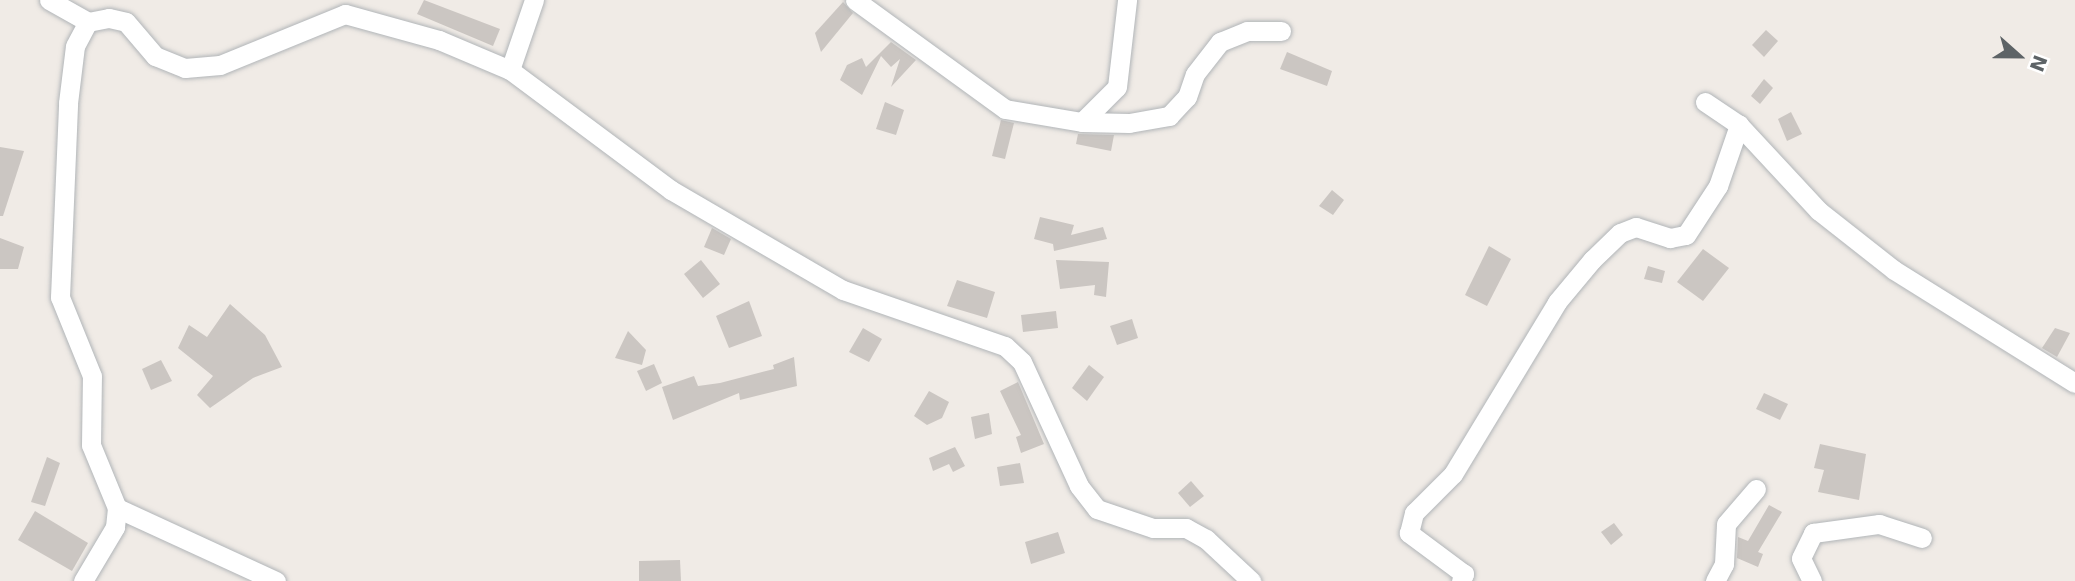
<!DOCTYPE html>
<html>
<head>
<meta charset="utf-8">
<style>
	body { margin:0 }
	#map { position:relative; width:2075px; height:581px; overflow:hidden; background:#f0ebe6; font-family:"DejaVu Sans",sans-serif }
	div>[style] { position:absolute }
	.building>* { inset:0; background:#cbc6c2 }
	.roads { filter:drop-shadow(0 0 2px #b1b5b8) drop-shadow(0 0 2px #b1b5b8) }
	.minor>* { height:19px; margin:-9.5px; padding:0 9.5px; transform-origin:9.5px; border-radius:9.5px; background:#fff }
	span { translate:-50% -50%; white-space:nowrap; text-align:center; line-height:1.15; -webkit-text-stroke:5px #fff; paint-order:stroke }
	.north { position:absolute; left:1984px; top:21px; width:70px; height:70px; -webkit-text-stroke:5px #fff; paint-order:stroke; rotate:111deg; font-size:19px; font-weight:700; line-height:28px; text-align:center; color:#5d6366 }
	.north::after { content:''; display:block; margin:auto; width:24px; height:32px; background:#5d6366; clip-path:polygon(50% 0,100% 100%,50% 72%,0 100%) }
</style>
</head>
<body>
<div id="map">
	<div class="building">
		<div style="clip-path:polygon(424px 0,500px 29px,493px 46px,417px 14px)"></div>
		<div style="clip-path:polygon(843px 2px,853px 13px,821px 52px,815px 33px)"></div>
		<div style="clip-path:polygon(1766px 30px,1778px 41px,1764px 57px,1752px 45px)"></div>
		<div style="clip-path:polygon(891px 42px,916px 60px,891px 87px,900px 59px,891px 67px,881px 56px,862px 95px,840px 80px,847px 65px,862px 58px,866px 67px)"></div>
		<div style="clip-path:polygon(1287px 52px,1332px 71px,1327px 86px,1280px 69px)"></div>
		<div style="clip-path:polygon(1764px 79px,1773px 88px,1760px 104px,1751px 96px)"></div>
		<div style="clip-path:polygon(885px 102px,904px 110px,896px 135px,876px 129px)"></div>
		<div style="clip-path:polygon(1791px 112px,1802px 134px,1787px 141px,1778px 119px)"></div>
		<div style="clip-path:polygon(1001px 120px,1014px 123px,1005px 159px,992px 156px)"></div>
		<div style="clip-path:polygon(1078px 134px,1114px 135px,1111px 151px,1076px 144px)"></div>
		<div style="clip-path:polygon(0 147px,24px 151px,3px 216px,0 216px)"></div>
		<div style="clip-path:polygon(1332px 190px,1344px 200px,1333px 215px,1319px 206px)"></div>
		<div style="clip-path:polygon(1040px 217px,1074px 225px,1071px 235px,1103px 227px,1107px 239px,1054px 251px,1053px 244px,1034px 239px)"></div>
		<div style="clip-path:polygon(712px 228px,731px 239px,724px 255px,704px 247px)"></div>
		<div style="clip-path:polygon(0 238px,24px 247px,18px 269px,0 269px)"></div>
		<div style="clip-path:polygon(1489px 246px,1511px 259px,1487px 306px,1465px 295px)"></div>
		<div style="clip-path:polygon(1703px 249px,1729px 268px,1703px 301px,1677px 282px)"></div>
		<div style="clip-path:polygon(701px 260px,720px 284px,703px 298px,684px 274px)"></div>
		<div style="clip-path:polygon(1056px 260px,1109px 262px,1106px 297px,1094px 295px,1095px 285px,1060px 289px)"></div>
		<div style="clip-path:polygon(1648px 266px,1665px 271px,1662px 283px,1644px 279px)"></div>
		<div style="clip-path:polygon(957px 280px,995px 292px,987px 318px,947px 306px)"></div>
		<div style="clip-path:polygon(749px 301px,762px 336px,729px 348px,716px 316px)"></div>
		<div style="clip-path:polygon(230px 304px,265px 335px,282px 367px,253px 378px,210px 408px,197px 395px,213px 376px,178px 348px,189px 325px,207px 337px)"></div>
		<div style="clip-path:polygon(1056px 311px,1058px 328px,1023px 332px,1021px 315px)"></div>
		<div style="clip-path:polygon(1132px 319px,1138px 338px,1117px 345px,1110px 326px)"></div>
		<div style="clip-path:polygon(863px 328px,882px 339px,869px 362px,849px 352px)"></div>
		<div style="clip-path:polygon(2055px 328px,2070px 333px,2057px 357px,2042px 348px)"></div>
		<div style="clip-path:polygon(628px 331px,646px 350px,642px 365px,615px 358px)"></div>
		<div style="clip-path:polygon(794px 357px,797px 386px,740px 400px,739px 393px,673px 420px,662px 387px,694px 376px,698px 386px,720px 383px,774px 369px,773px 365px)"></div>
		<div style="clip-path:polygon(161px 360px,172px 381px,151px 390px,142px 369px)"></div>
		<div style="clip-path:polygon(654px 364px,662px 383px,646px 391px,637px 371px)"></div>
		<div style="clip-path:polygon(1089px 365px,1104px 377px,1087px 401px,1072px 388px)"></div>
		<div style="clip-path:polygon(1018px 382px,1044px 444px,1021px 453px,1016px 437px,1021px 435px,1000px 391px)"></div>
		<div style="clip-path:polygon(929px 391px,949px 402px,942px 418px,927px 425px,914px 416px)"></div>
		<div style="clip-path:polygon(1764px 393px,1788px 404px,1780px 420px,1756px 409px)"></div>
		<div style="clip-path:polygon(989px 413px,992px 434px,975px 439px,971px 417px)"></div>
		<div style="clip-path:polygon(1820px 444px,1866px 454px,1859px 500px,1818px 492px,1824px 470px,1814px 468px)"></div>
		<div style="clip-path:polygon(955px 447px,965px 466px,953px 472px,949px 464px,933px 471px,929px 458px)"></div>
		<div style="clip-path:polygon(47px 457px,60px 463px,45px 506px,31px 502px)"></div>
		<div style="clip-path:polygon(1020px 463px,1024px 483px,1000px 486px,997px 467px)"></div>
		<div style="clip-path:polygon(1191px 481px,1204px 496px,1190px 507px,1178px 493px)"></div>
		<div style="clip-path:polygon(1769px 505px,1782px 512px,1758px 552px,1763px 554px,1758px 567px,1737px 558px,1738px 537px,1748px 541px)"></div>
		<div style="clip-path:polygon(35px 511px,88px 543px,72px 571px,18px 540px)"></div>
		<div style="clip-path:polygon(1614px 523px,1623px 535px,1611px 545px,1601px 532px)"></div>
		<div style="clip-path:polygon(1058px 532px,1065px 553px,1031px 564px,1025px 542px)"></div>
		<div style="clip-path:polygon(680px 560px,681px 581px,639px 581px,639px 561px)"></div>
	</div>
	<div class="roads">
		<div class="minor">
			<div style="left:49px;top:0;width:45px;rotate:29.4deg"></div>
			<div style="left:88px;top:22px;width:21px;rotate:-11deg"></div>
			<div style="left:109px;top:18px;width:17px;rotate:13deg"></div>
			<div style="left:126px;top:22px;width:45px;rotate:49.5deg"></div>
			<div style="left:155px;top:56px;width:32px;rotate:22deg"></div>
			<div style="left:185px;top:68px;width:35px;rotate:-5deg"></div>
			<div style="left:220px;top:65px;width:135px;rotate:-22.2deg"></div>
			<div style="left:345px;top:14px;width:98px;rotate:15.5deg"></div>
			<div style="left:439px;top:40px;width:77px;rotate:22.9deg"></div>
			<div style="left:510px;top:70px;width:201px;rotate:36.7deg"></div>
			<div style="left:671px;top:190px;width:199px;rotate:30.2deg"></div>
			<div style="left:843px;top:290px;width:171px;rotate:19.1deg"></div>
			<div style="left:1005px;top:346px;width:23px;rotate:43deg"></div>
			<div style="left:1022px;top:362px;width:136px;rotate:65.3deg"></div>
			<div style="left:1079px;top:486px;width:29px;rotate:52deg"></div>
			<div style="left:1097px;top:509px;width:59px;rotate:18.7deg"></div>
			<div style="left:1153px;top:528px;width:33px"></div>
			<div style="left:1186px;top:528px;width:23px;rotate:29deg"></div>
			<div style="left:1206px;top:539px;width:62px;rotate:43deg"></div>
			<div style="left:855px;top:0;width:185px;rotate:36deg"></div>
			<div style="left:1005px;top:109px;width:78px;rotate:9.6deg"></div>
			<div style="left:1082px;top:122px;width:47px;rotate:1.2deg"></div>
			<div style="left:1129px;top:123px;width:41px;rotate:-9.9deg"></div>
			<div style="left:1169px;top:116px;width:26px;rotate:-47deg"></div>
			<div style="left:1187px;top:97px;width:24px;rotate:-71deg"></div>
			<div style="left:1195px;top:74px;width:41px;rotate:-52deg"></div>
			<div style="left:1220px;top:42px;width:29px;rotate:-22deg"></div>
			<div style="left:1247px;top:31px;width:34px"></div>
			<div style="left:510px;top:70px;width:74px;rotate:-71.1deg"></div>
			<div style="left:1705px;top:102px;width:41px;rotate:34.1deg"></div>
			<div style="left:1739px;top:125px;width:117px;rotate:47.1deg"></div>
			<div style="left:1819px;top:211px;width:95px;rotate:38.2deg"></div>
			<div style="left:1894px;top:270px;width:213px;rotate:32deg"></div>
			<div style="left:1082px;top:122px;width:49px;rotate:-45deg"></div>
			<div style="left:1117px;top:87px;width:88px;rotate:-83.4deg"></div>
			<div style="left:117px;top:508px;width:175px;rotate:24.7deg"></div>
			<div style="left:83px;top:581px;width:63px;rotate:-59.3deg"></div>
			<div style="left:115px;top:527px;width:19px;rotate:-84deg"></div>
			<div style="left:117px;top:508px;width:68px;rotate:-112.4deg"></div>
			<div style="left:91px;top:445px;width:69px;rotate:-89.2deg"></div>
			<div style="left:92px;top:376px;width:85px;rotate:-112.1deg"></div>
			<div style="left:60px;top:297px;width:194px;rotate:-87.6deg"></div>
			<div style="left:68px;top:103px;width:57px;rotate:-83deg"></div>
			<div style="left:75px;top:46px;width:27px;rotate:-62deg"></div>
			<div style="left:1461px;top:581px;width:8px;rotate:-67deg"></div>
			<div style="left:1464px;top:574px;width:69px;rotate:-143.3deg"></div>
			<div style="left:1409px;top:533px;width:21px;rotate:-76deg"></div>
			<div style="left:1414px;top:513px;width:55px;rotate:-45deg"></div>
			<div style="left:1453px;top:474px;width:201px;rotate:-58.8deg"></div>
			<div style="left:1557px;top:302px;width:55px;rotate:-50.2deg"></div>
			<div style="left:1592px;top:260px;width:39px;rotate:-44deg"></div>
			<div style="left:1620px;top:233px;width:17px;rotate:-21deg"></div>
			<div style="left:1636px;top:227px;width:36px;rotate:18deg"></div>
			<div style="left:1670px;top:238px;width:16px;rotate:-11deg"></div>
			<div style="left:1686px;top:235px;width:59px;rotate:-56.9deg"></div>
			<div style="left:1718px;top:186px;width:65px;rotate:-71deg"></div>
			<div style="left:1715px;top:581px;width:19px;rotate:-62deg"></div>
			<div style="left:1724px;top:564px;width:40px;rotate:-87.1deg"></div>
			<div style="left:1726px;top:524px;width:46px;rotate:-49.4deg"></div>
			<div style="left:1812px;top:581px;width:25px;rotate:-116deg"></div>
			<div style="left:1801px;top:558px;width:28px;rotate:-64deg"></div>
			<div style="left:1813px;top:533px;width:67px;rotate:-7.8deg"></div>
			<div style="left:1879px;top:524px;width:45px;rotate:18deg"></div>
		</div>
	</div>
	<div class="north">N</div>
</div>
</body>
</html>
